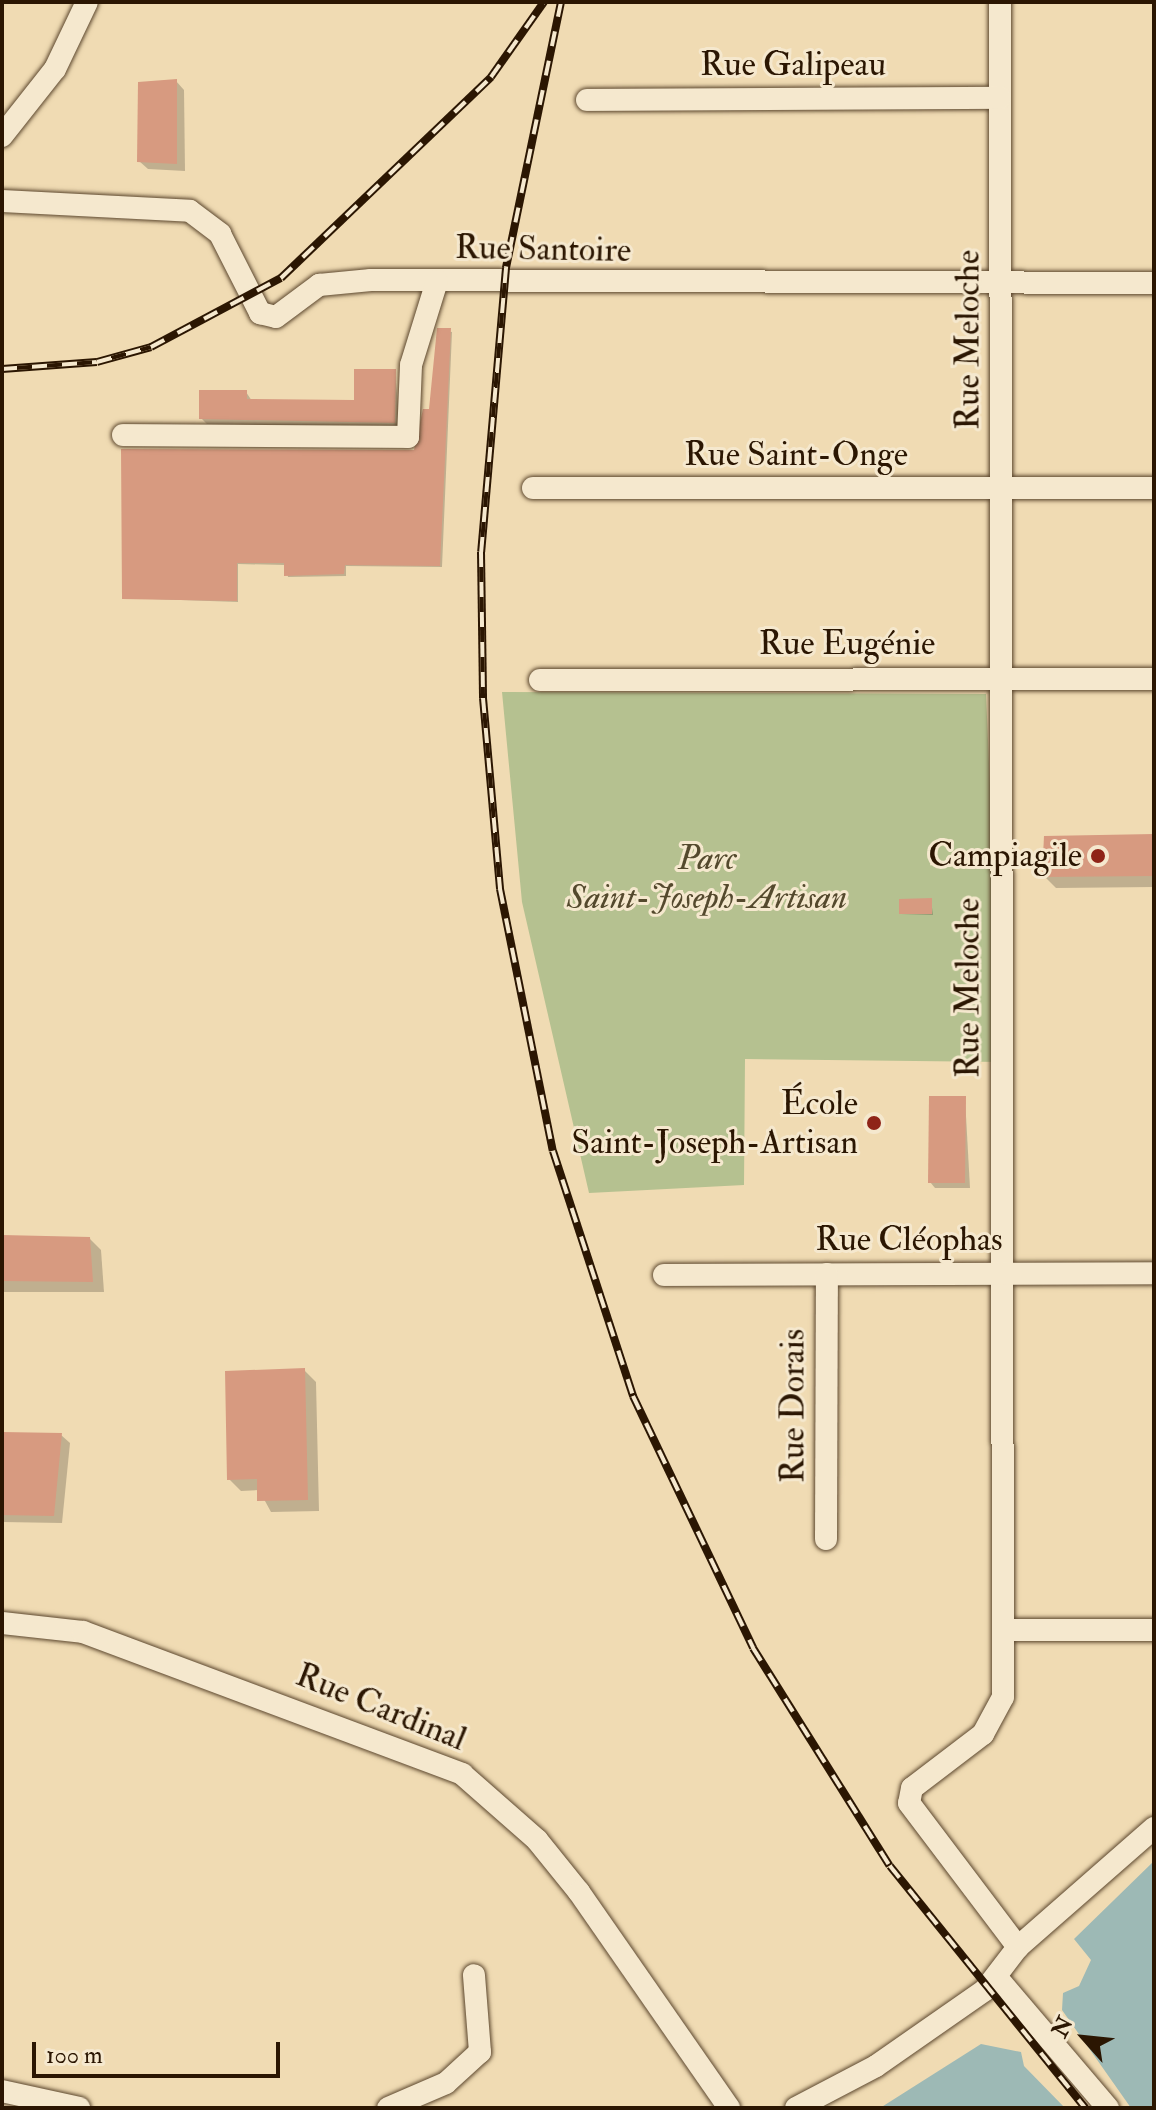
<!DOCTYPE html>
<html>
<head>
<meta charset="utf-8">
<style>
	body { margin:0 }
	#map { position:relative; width:1156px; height:2110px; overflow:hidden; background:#f0dbb3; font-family:"IM FELL Double Pica",serif }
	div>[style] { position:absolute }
	.green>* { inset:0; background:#b5c190 }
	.water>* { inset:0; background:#9db9b5 }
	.shadow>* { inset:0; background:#0003 }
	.building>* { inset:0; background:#d79a80 }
	.roads { filter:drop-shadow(0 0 2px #5c472e) drop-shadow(0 0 2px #5c472e) }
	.minor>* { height:22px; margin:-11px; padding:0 11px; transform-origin:11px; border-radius:11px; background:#f5e8ce }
	.rail>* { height:8px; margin-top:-4px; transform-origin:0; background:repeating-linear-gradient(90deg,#f5e8ce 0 15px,#2b1602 0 30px); box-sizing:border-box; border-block:2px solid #2b1602 }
	.dots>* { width:22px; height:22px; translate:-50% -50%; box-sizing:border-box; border:4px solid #f5e8ce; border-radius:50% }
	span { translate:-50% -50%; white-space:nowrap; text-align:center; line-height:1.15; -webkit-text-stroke:6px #f5e8ce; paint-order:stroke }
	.street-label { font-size:34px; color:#2b1602 }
	.poi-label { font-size:34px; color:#2b1602 }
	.right { translate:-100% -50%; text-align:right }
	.park-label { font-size:34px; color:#54492d; font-style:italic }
	.frame { position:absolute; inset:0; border:4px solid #2b1602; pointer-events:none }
	.north { position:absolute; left:1044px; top:1998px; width:80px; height:80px; -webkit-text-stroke:6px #f5e8ce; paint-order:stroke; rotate:297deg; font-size:22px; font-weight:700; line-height:32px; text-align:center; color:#2b1602 }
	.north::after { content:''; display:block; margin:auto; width:28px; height:36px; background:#2b1602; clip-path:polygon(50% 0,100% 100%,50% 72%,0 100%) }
	.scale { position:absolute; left:32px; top:2042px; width:248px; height:36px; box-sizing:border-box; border:4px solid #2b1602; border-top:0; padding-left:10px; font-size:24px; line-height:28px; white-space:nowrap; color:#2b1602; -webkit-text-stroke:6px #f5e8ce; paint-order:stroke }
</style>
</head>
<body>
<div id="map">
	<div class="green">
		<div style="clip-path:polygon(502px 692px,986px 694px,1002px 1062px,745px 1059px,744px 1185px,589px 1193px,522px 902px)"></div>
	</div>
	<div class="water">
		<div style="clip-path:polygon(1154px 1861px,1154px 2108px,1131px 2108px,1062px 2010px,1063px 1993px,1079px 1986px,1091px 1960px,1074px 1939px)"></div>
		<div style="clip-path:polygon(981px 2044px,1021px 2052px,1024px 2066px,1065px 2108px,880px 2108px)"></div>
	</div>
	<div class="shadow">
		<div style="clip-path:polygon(176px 81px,184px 90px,185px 171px,148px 169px,139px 161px)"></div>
		<div style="clip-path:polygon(439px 330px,452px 332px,442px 567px,346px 566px,346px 576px,288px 577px,286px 565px,238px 564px,238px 602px,124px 598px,416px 452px,431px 411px)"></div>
		<div style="clip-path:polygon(395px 371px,400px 428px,207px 424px,201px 418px,246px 392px,252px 401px,356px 402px)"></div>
		<div style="clip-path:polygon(1154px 836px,1154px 887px,1056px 888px,1044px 876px)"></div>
		<div style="clip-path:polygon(931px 900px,933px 915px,901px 914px)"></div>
		<div style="clip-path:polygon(965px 1098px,970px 1188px,935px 1188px,930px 1182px)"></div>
		<div style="clip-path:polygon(2px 1237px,90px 1239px,101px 1250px,104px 1292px,2px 1292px)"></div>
		<div style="clip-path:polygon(304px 1370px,316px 1382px,319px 1511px,271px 1512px,259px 1490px,241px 1491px,229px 1479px)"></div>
		<div style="clip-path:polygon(2px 1434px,61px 1435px,70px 1443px,62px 1523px,2px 1522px)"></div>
	</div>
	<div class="building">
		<div style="clip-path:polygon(177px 79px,177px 164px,137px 162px,138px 82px)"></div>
		<div style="clip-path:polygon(437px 328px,451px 328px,440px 566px,345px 565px,344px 574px,284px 576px,284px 563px,237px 563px,237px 601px,122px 599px,121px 449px,414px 450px,423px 409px,429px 409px)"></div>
		<div style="clip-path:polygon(354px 369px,396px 369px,395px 423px,199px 419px,199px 390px,247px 390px,247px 399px,354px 400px)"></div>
		<div style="clip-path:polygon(1154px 834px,1154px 876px,1042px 877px,1044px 836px)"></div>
		<div style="clip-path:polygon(932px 898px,932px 914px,899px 914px,899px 899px)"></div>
		<div style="clip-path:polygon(929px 1096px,966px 1096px,965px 1183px,928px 1183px)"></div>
		<div style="clip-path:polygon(2px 1235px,90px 1237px,93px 1282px,2px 1281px)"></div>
		<div style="clip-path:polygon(305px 1368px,308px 1500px,257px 1501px,257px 1479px,227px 1480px,225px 1371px)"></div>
		<div style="clip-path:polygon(2px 1432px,62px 1433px,54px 1516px,2px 1515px)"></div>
	</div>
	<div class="roads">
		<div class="minor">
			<div style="left:1000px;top:2px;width:1695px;rotate:89.9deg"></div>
			<div style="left:1003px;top:1697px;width:42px;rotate:118.4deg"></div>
			<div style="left:983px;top:1734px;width:89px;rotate:142.7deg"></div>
			<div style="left:912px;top:1788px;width:15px;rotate:101deg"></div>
			<div style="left:909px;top:1803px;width:181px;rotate:52.9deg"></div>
			<div style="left:587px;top:100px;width:413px;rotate:-0.3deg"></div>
			<div style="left:2px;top:136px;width:85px;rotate:-51.7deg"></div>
			<div style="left:55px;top:69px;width:74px;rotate:-64.5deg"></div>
			<div style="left:2px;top:201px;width:188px;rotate:3deg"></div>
			<div style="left:190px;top:211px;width:38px;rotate:37deg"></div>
			<div style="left:220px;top:234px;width:89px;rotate:63.1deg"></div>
			<div style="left:260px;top:313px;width:16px;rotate:14deg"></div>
			<div style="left:276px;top:317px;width:54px;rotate:-36.7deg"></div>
			<div style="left:319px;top:285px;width:52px;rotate:-5.5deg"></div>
			<div style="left:371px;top:280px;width:783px;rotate:0.22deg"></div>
			<div style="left:123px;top:435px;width:285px;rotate:0.4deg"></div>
			<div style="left:408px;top:437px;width:72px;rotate:-87.6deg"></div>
			<div style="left:411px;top:365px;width:88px;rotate:-72.8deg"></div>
			<div style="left:533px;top:488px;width:621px"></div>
			<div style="left:540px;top:680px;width:614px;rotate:-0.09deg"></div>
			<div style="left:664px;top:1275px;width:490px;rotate:-0.2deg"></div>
			<div style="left:826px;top:1539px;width:265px;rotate:-89.8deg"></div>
			<div style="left:2px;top:1623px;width:81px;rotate:6.3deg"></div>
			<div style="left:83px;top:1632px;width:405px;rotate:20.5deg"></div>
			<div style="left:462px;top:1774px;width:100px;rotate:41.3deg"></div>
			<div style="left:537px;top:1840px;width:67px;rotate:51.1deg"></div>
			<div style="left:579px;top:1892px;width:263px;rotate:55.2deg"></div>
			<div style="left:1006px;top:1630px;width:148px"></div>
			<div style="left:999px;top:1980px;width:168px;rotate:49.6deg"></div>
			<div style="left:2px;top:2091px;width:79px;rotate:12.4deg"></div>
			<div style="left:388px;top:2108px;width:63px;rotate:-23.3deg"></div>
			<div style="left:446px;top:2083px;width:46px;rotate:-42.4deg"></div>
			<div style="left:480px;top:2052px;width:77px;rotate:-94.5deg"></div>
			<div style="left:796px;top:2108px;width:90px;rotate:-27.7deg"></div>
			<div style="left:876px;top:2066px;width:133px;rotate:-34.9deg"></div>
			<div style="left:985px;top:1990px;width:54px;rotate:-52.5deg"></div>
			<div style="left:1018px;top:1947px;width:181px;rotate:-41.2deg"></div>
		</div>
	</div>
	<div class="rail">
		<div style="left:561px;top:2px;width:272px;rotate:101.7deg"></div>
		<div style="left:506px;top:268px;width:285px;rotate:95deg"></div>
		<div style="left:481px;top:552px;width:146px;rotate:89.2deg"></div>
		<div style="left:483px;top:698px;width:192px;rotate:84.9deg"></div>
		<div style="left:500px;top:889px;width:267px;rotate:78.6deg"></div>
		<div style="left:553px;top:1151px;width:258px;rotate:71.9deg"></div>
		<div style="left:633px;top:1396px;width:279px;rotate:64.5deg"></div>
		<div style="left:753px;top:1648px;width:257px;rotate:57.9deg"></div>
		<div style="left:890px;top:1866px;width:311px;rotate:51.1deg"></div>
		<div style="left:2px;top:369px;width:95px;rotate:-4.2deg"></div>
		<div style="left:97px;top:362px;width:56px;rotate:-15.5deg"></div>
		<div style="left:151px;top:347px;width:147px;rotate:-28deg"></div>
		<div style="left:281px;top:278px;width:291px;rotate:-43.7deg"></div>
		<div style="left:491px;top:77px;width:92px;rotate:-54.8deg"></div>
	</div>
	<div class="dots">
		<div style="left:1098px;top:856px;background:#8f2418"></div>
		<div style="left:874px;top:1123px;background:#8f2418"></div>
	</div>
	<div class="street-label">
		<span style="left:793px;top:65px">Rue Galipeau</span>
		<span style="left:543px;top:249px;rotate:1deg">Rue Santoire</span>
		<span style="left:968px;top:340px;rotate:-90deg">Rue Meloche</span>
		<span style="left:796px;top:455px">Rue Saint-Onge</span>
		<span style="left:847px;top:644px">Rue Eugénie</span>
		<span style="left:968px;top:988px;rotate:-90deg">Rue Meloche</span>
		<span style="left:909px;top:1240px">Rue Cléophas</span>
		<span style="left:793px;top:1406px;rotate:-90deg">Rue Dorais</span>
		<span style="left:381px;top:1707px;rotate:22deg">Rue Cardinal</span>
	</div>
	<div class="poi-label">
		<span class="right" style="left:1082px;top:856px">Campiagile</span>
		<span class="right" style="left:858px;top:1123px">École<br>Saint-Joseph-Artisan</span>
	</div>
	<div class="park-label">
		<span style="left:707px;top:878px">Parc<br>Saint-Joseph-Artisan</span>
	</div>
	<div class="frame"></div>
	<div class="north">N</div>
	<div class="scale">100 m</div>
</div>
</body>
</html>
